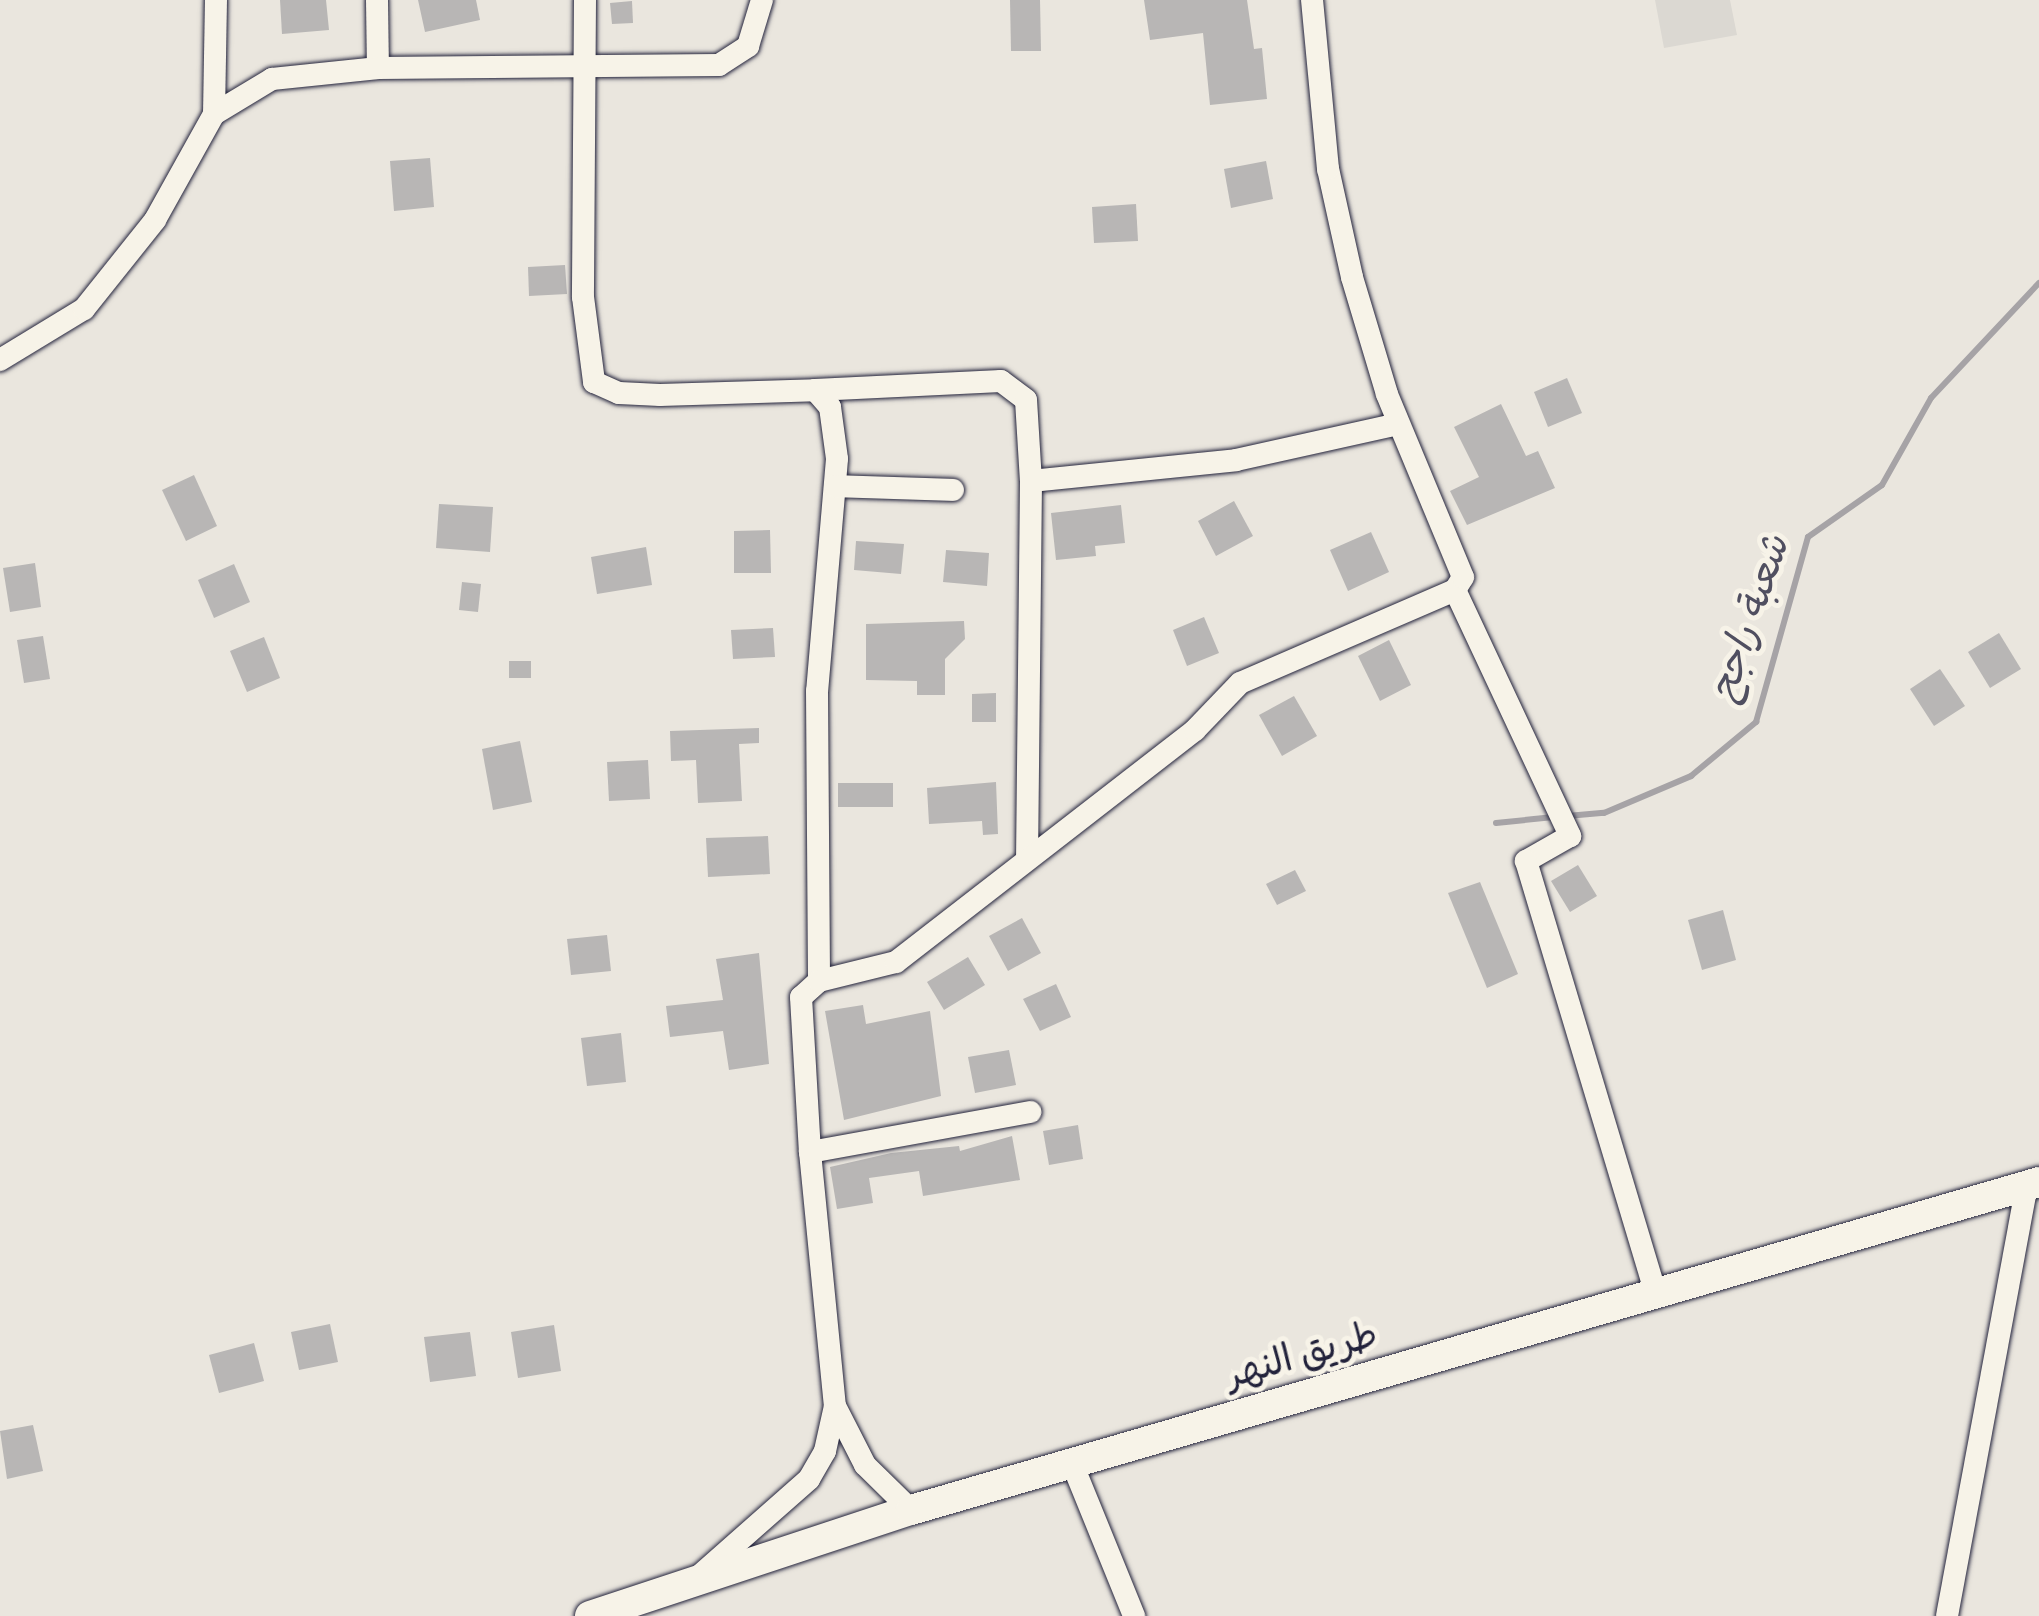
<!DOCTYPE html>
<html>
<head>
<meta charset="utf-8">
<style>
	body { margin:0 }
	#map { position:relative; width:2039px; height:1616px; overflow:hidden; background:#eae6de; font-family:Dekko,"Playpen Sans Arabic",sans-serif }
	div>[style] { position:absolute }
	.built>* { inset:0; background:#dbd8d2 }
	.stream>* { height:6px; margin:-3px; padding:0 3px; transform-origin:3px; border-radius:3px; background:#a6a3a6 }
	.building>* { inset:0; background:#b8b6b5 }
	.roads { filter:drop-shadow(0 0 2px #22223b) drop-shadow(0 0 2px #22223b) }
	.street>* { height:22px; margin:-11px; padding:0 11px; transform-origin:11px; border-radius:11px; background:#f7f3e8 }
	.secondary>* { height:30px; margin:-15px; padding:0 15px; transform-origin:15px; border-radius:15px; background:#f7f3e8 }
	span { translate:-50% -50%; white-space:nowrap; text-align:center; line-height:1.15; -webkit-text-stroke:10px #f7f3e8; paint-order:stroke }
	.street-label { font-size:38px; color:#22223b }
	.water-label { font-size:40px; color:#504f60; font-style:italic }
</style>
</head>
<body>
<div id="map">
	<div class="built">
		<div style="clip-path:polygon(1655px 0,1730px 0,1737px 35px,1664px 48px)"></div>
	</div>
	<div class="stream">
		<div style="left:1567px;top:816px;width:37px;rotate:-5deg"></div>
		<div style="left:1604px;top:813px;width:95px;rotate:-23deg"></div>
		<div style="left:1691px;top:776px;width:85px;rotate:-39.7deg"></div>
		<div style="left:1756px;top:722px;width:192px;rotate:-74.3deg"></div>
		<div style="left:1808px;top:537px;width:90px;rotate:-35.1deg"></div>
		<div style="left:1882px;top:485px;width:100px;rotate:-60.6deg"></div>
		<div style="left:1931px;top:398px;width:158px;rotate:-46.8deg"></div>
		<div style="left:1496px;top:823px;width:58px;rotate:-5.9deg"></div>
	</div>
	<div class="building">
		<div style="clip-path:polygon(280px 0,326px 0,329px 30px,282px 34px)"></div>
		<div style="clip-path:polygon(418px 0,476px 0,480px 20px,425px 32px)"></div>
		<div style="clip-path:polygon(1010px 0,1040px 0,1041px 51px,1011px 51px)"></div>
		<div style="clip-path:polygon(1144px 0,1247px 0,1254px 49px,1262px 48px,1267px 99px,1210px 105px,1203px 33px,1150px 40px)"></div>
		<div style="clip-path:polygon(632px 1px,633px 23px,612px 24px,610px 3px)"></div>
		<div style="clip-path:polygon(430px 158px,434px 207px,394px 211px,390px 161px)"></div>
		<div style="clip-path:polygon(1266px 161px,1273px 199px,1231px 208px,1224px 169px)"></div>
		<div style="clip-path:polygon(1136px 204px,1138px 241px,1094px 243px,1092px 207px)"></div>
		<div style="clip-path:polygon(565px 265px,567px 294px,529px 296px,528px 267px)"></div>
		<div style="clip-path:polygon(1567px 378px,1582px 413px,1548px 427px,1534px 392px)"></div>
		<div style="clip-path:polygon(1501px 404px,1526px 456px,1538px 451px,1555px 488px,1467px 525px,1450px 491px,1479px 477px,1454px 427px)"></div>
		<div style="clip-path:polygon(194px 475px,217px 526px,186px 541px,162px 490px)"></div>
		<div style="clip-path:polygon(1234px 501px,1253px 536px,1216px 556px,1198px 521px)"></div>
		<div style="clip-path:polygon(439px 504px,493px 507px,490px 552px,436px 548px)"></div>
		<div style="clip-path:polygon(1121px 505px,1125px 543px,1095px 546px,1096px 556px,1056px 560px,1051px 513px)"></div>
		<div style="clip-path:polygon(770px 530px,771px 573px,734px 573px,734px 531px)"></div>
		<div style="clip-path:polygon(1371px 532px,1389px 572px,1348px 591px,1330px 550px)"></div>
		<div style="clip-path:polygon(856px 541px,904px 544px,901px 574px,854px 570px)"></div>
		<div style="clip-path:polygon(646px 547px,652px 585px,597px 594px,591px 557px)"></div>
		<div style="clip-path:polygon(946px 550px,989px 553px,987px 586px,943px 582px)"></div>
		<div style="clip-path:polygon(35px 563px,41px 607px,10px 612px,3px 568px)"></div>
		<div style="clip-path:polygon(234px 564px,250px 602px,214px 618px,198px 580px)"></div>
		<div style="clip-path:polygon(462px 582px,481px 584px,478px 612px,459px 610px)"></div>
		<div style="clip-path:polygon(1204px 617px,1219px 653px,1187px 666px,1173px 630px)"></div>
		<div style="clip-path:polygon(964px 621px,965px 639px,945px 659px,945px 695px,917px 695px,917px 681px,866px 680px,866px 624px)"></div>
		<div style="clip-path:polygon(773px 628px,775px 657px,733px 659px,731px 630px)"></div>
		<div style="clip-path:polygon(1999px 633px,2021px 669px,1990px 688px,1968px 652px)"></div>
		<div style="clip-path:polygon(43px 636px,50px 679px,24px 683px,17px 640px)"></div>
		<div style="clip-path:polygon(264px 637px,280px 678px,247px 692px,230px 651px)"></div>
		<div style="clip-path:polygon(1389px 640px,1411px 685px,1380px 701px,1358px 656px)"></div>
		<div style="clip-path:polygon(509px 661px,531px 661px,531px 678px,509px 678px)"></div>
		<div style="clip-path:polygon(1940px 669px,1965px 706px,1934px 726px,1910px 689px)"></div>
		<div style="clip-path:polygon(996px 693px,996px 722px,972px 722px,972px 694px)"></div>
		<div style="clip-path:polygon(1294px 696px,1317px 736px,1282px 756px,1259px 715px)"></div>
		<div style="clip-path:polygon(759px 728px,759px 743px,739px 744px,742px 801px,698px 803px,696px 760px,671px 761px,670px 731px)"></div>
		<div style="clip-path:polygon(520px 741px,532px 802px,493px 810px,482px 749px)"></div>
		<div style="clip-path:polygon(648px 760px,650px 799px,609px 801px,607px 762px)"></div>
		<div style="clip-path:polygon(996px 782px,998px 834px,983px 835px,982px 821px,929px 824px,927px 788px)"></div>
		<div style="clip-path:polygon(838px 783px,893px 783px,893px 807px,838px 807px)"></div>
		<div style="clip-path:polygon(768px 836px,770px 874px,708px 877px,706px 838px)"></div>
		<div style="clip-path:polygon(1578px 865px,1597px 896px,1570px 912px,1551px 881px)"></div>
		<div style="clip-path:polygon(1295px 870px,1306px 891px,1277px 905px,1266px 884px)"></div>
		<div style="clip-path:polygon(1480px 882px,1518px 974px,1487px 988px,1448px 893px)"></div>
		<div style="clip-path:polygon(1723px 910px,1736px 960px,1702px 970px,1688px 920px)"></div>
		<div style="clip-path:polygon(1022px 918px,1041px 953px,1008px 971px,989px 936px)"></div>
		<div style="clip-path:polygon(607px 935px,611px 971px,571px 975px,567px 939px)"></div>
		<div style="clip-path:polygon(759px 953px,769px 1064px,729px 1070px,723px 1031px,670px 1037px,666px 1006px,723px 1000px,716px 959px)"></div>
		<div style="clip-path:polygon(968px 957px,985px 985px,944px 1010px,927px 982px)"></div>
		<div style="clip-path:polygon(1056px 984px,1071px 1017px,1040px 1031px,1023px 999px)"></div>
		<div style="clip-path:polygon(863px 1005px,866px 1024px,930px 1011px,941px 1096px,844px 1120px,825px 1011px)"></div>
		<div style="clip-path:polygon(621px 1033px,626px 1082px,587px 1086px,581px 1038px)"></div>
		<div style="clip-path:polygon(1009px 1050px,1016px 1085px,975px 1093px,968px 1057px)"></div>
		<div style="clip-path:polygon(1078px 1125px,1083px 1159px,1049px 1165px,1043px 1131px)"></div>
		<div style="clip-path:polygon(1012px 1136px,1020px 1180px,923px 1196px,919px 1171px,869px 1178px,873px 1203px,837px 1209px,830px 1167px,891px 1153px,959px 1146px,960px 1151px)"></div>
		<div style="clip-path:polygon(330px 1324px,338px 1362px,299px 1370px,291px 1332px)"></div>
		<div style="clip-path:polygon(554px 1325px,561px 1371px,518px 1378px,511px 1332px)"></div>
		<div style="clip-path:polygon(470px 1332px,476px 1376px,430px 1382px,424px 1337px)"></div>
		<div style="clip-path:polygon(254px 1343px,264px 1381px,219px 1393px,209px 1355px)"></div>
		<div style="clip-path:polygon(33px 1425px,43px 1471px,7px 1479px,0 1431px)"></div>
	</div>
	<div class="roads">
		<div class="street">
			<div style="left:377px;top:0;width:68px;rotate:89.2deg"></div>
			<div style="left:585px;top:0;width:297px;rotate:90.4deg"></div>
			<div style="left:583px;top:297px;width:86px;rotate:82.6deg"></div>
			<div style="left:594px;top:382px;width:27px;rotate:24deg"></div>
			<div style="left:619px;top:393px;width:41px;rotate:2.8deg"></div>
			<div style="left:660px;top:395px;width:155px;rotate:-1.8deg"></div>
			<div style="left:815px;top:390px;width:23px;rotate:49deg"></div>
			<div style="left:830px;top:407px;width:52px;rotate:82.3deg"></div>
			<div style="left:837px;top:459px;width:233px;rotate:94.9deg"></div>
			<div style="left:817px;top:691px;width:290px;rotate:89.6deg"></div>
			<div style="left:819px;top:981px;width:24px;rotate:138deg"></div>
			<div style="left:801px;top:997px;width:155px;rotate:86.7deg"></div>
			<div style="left:810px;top:1152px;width:255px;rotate:84.4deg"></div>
			<div style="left:835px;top:1406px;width:66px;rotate:63deg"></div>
			<div style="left:865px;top:1465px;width:64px;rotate:44.4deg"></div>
			<div style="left:214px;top:114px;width:114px;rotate:-89deg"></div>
			<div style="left:0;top:360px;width:98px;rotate:-31.3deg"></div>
			<div style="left:84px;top:309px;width:114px;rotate:-51.4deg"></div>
			<div style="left:155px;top:220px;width:121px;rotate:-60.9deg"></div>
			<div style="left:214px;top:114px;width:68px;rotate:-31.1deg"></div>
			<div style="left:272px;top:79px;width:107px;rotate:-5.9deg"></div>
			<div style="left:378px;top:68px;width:341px;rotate:-0.5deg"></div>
			<div style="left:719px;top:65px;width:35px;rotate:-33deg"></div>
			<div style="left:748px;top:46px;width:48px;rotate:-73.1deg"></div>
			<div style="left:815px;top:390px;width:186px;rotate:-2.8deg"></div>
			<div style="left:1001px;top:381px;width:31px;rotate:37deg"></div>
			<div style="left:1026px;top:400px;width:81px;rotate:86.5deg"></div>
			<div style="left:1031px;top:481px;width:375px;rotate:90.6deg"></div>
			<div style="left:1031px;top:481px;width:206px;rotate:-5.8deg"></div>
			<div style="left:1236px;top:460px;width:157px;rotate:-12.5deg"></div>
			<div style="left:835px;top:486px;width:118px;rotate:1.9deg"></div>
			<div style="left:1455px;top:590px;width:272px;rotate:64.9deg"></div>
			<div style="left:1570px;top:836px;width:51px;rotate:150.4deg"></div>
			<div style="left:1526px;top:861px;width:455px;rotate:73.3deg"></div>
			<div style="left:819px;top:981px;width:79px;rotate:-13.9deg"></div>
			<div style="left:896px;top:962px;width:378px;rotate:-37.8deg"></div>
			<div style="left:1195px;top:730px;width:65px;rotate:-46.2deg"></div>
			<div style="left:1240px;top:683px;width:234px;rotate:-23.4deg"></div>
			<div style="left:1455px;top:590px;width:15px;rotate:-58deg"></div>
			<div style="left:1463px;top:577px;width:198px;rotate:-112.6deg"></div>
			<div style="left:1387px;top:394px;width:122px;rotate:-106.7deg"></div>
			<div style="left:1352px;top:277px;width:111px;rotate:-102.5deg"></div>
			<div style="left:1328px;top:169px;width:170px;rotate:-95.4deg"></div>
			<div style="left:810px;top:1152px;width:224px;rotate:-10.3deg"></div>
			<div style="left:1074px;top:1468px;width:160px;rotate:67.9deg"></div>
			<div style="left:698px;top:1577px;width:148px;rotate:-41.4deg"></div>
			<div style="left:809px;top:1479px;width:32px;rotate:-60deg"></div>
			<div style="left:825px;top:1451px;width:46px;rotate:-77.5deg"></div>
			<div style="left:1947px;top:1616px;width:437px;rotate:-79.5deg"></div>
		</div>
		<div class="secondary">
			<div style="left:590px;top:1616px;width:338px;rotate:-18.3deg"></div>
			<div style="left:911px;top:1510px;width:1175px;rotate:-16.21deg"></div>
		</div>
	</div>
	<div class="street-label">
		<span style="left:1303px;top:1359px;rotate:-16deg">طريق النهر</span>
	</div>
	<div class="water-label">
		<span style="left:1754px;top:620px;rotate:-71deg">شعبة راجح</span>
	</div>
</div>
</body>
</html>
